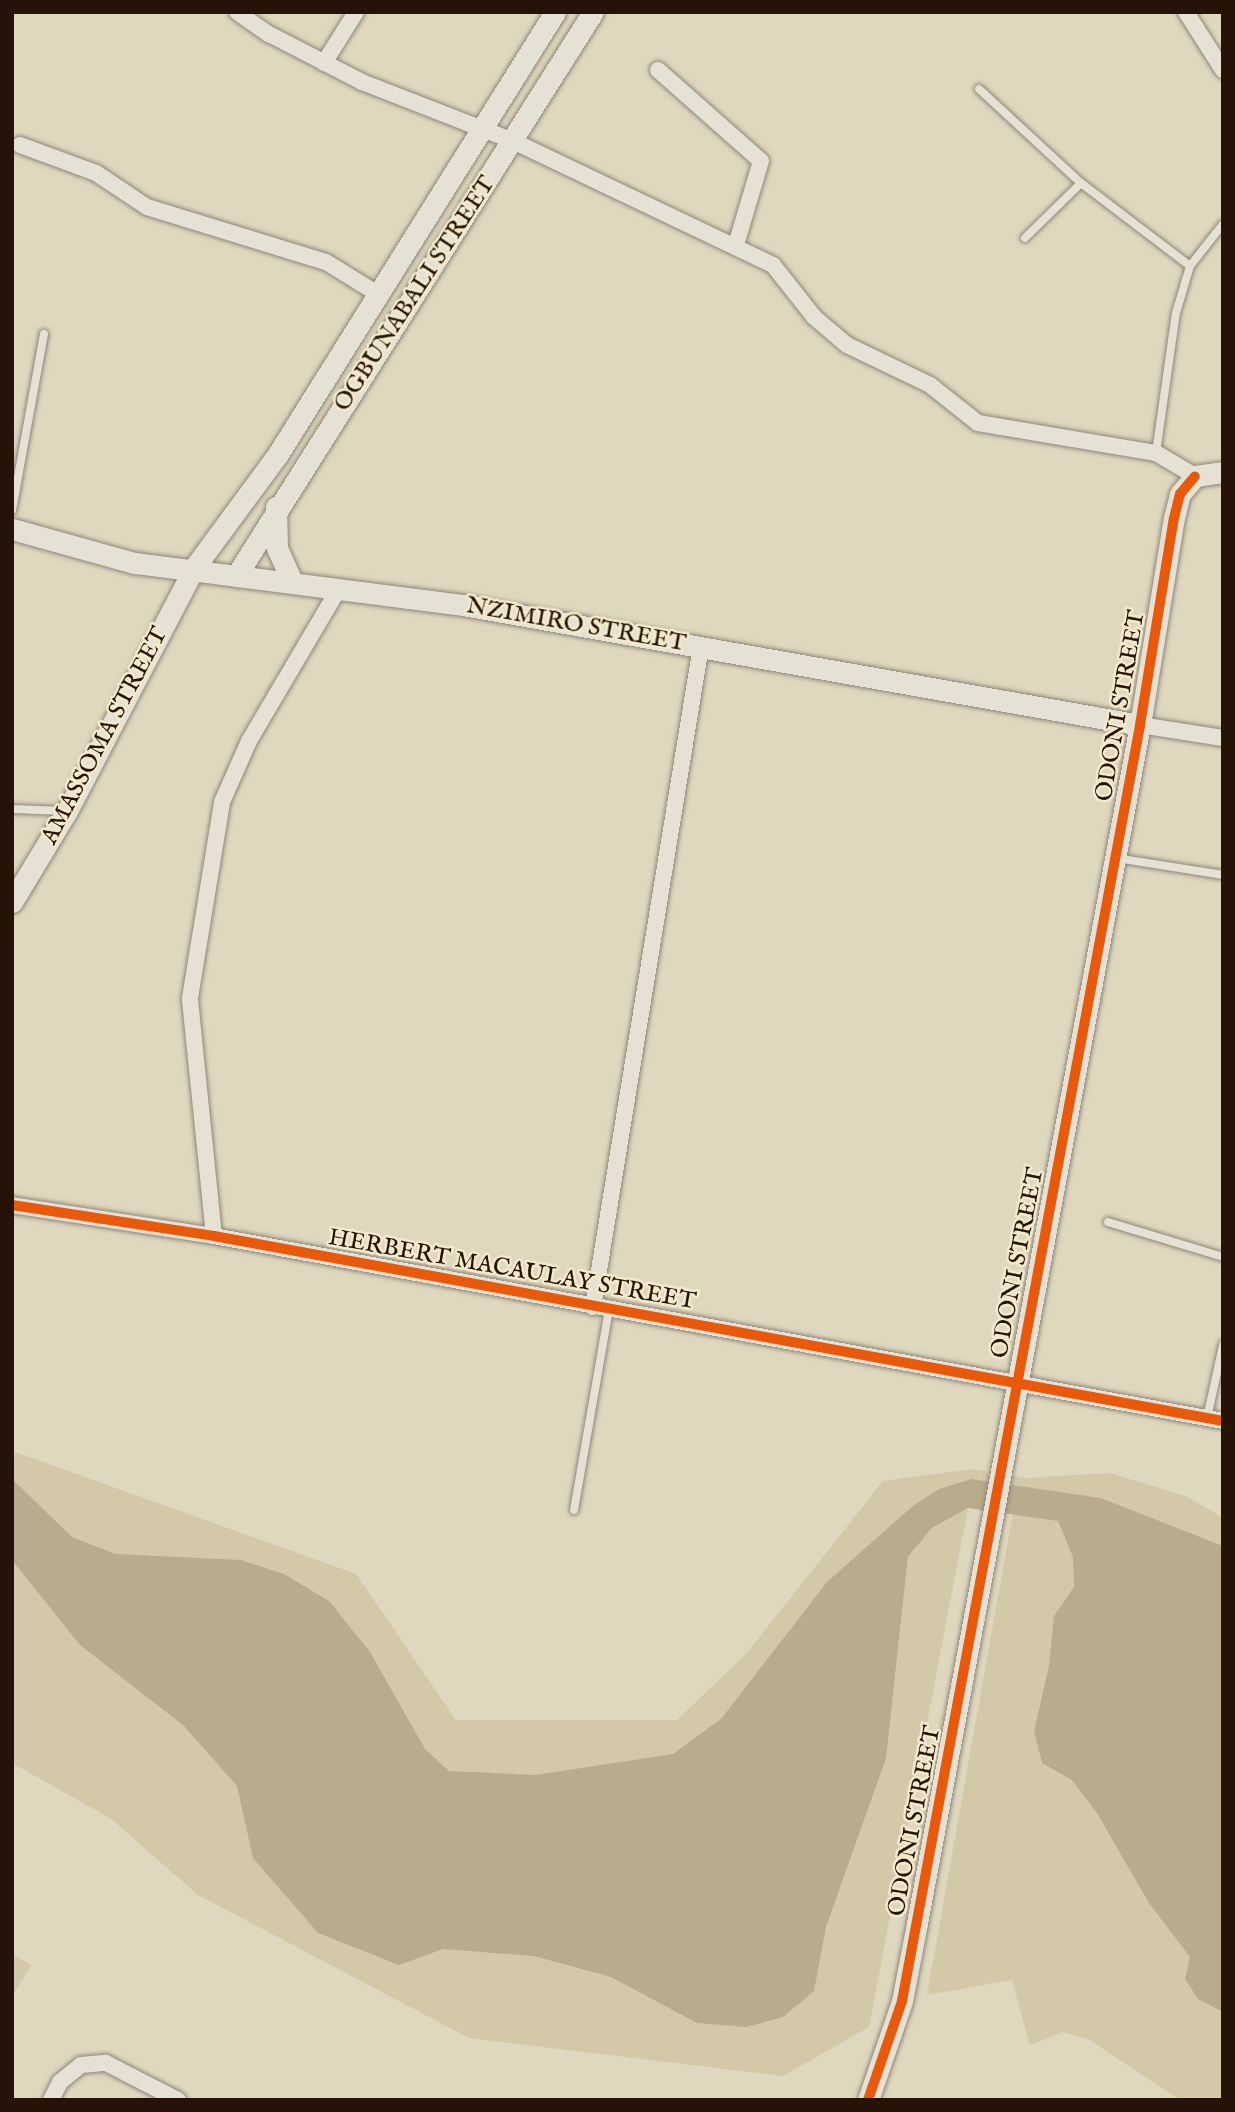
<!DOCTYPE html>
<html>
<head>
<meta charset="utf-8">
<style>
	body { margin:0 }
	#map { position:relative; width:1235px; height:2112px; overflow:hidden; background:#dfd7be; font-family:"IM FELL English",serif }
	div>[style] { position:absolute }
	.green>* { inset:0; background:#d3c8a7 }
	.water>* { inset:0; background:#b9ac8d }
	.roads { filter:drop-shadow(0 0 2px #8e8778) drop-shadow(0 0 2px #8e8778) }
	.service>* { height:8px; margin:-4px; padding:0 4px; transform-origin:4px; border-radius:4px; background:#e5e1d5 }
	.minor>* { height:16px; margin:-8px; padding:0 8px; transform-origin:8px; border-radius:8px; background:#e5e1d5 }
	.tertiary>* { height:21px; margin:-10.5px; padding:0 10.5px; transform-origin:10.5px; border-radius:10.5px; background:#e5e1d5 }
	.cycleway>* { height:10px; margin:-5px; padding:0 5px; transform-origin:5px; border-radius:5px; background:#e8590c }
	span { translate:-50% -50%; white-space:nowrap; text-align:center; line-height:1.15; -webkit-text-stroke:5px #f3eacc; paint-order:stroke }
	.street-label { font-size:24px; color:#261308 }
	.frame { position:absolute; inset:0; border:14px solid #261308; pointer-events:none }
</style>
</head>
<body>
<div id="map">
	<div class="green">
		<div style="clip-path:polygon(15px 1452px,356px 1574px,456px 1720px,677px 1720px,747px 1653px,883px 1481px,973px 1469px,1026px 1478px,1110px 1473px,1188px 1497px,1223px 1518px,1223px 1546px,1101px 1498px,972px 1479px,939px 1489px,650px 1883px,131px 1607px,12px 1480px)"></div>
		<div style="clip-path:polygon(968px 1508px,869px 2027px,783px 2076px,469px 2038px,198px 1895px,110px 1818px,12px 1763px,12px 1560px,81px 1645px,184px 1726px,403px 1874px,895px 1677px,908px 1558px,932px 1528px)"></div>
		<div style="clip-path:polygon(1013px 1513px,1059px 1521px,1223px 1605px,1223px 2100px,1180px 2100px,1088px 2039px,1063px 2032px,1030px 2045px,1012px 1980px,927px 1995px)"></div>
		<div style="clip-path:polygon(12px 1954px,31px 1965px,12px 1997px)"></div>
	</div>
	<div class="water">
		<div style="clip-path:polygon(12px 1479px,72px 1537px,116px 1554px,241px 1560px,284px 1574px,329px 1601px,370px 1652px,425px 1749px,449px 1771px,535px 1775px,673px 1754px,721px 1719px,827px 1582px,914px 1505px,939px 1489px,971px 1479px,1101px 1498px,1223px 1546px,1223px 2012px,1198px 1999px,1185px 1979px,1190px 1957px,1149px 1903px,1097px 1813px,1072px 1780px,1042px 1763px,1034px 1731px,1049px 1666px,1054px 1616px,1074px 1587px,1073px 1557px,1058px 1521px,968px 1508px,932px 1528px,908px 1557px,886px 1758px,826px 1927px,814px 1991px,783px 2017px,746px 2027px,697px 2023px,611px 1977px,534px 1956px,443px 1949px,399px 1965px,318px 1933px,253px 1858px,237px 1786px,184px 1726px,80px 1645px,12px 1560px)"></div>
	</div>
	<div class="roads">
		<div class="service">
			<div style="left:979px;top:89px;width:139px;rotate:42.7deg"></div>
			<div style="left:1081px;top:183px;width:137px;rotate:37.3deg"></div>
			<div style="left:1025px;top:238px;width:78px;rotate:-44.5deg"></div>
			<div style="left:1156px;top:453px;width:141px;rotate:-81.9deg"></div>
			<div style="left:1176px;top:313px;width:49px;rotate:-73.4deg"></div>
			<div style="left:1190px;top:266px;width:53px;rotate:-51.8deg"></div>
			<div style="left:12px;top:510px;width:179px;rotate:-79.7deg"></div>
			<div style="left:12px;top:809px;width:53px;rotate:2.2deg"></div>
			<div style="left:1116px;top:858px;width:108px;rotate:9deg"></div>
			<div style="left:1108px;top:1222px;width:120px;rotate:16.9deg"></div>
			<div style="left:1207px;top:1418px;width:75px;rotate:-77.6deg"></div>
			<div style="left:574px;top:1510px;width:203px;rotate:-80.1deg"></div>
		</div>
		<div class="minor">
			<div style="left:237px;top:12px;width:39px;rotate:35deg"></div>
			<div style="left:269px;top:34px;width:105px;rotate:27.3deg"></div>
			<div style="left:362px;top:82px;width:162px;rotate:21.3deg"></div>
			<div style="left:513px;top:141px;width:288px;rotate:25.5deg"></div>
			<div style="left:773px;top:265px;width:66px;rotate:51.7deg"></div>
			<div style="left:814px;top:317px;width:43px;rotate:40.3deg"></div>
			<div style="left:847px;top:345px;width:92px;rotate:25.7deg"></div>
			<div style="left:930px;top:385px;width:61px;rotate:38.4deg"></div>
			<div style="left:978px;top:423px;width:181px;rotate:9.6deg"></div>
			<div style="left:1156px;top:453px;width:45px;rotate:30.5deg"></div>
			<div style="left:1186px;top:12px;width:69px;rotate:57.5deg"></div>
			<div style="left:324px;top:63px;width:60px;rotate:-57.9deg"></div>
			<div style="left:658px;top:70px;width:137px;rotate:41.5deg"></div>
			<div style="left:761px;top:161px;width:88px;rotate:106.6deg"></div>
			<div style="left:20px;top:145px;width:81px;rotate:20.2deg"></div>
			<div style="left:96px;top:173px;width:61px;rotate:33.7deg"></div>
			<div style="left:147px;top:207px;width:187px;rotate:17.1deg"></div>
			<div style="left:326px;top:262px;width:61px;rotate:31.6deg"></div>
			<div style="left:1140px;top:725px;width:84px;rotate:8.9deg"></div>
			<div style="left:12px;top:1205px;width:204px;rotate:8.7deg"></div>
			<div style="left:214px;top:1236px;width:1026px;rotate:10.39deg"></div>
			<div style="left:214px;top:1236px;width:239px;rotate:-95.8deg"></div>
			<div style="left:190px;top:998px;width:199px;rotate:-80.7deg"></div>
			<div style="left:222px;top:802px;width:67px;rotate:-66.1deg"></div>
			<div style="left:249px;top:741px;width:175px;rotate:-59.5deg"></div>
			<div style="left:593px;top:1307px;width:670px;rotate:-80.72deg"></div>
			<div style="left:51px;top:2100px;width:20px;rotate:-63deg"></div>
			<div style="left:60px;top:2082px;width:27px;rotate:-39deg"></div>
			<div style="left:81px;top:2065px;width:25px;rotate:-5deg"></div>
			<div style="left:106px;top:2063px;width:81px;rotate:27.2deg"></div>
		</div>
		<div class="tertiary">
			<div style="left:276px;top:507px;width:41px;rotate:88.6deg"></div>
			<div style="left:277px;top:548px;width:37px;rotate:66deg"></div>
			<div style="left:12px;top:529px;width:128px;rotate:15.5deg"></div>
			<div style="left:135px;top:563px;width:331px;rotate:7.3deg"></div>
			<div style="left:463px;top:605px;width:688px;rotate:10.05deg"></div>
			<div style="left:236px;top:576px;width:667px;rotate:-57.67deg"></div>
			<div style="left:12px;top:902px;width:106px;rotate:-58.9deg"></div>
			<div style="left:67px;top:811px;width:274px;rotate:-62.4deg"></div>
			<div style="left:194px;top:568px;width:142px;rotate:-53.6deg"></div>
			<div style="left:278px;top:454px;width:522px;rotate:-57.92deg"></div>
			<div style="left:868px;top:2100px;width:105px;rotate:-71deg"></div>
			<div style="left:902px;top:2001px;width:79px;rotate:-79.1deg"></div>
			<div style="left:917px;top:1923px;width:1219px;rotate:-79.46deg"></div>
			<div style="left:1140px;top:725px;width:210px;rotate:-80.7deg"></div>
			<div style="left:1174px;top:518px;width:25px;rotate:-76deg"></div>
			<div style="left:1180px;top:494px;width:23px;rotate:-50deg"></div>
			<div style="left:1195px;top:476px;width:28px;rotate:-8deg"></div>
		</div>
	</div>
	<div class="cycleway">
		<div style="left:12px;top:1205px;width:204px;rotate:8.7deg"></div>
		<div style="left:214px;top:1236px;width:1026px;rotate:10.39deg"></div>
		<div style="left:868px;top:2100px;width:105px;rotate:-71deg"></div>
		<div style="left:902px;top:2001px;width:1298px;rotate:-79.43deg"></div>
		<div style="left:1140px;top:725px;width:210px;rotate:-80.7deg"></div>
		<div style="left:1174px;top:518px;width:25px;rotate:-76deg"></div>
		<div style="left:1180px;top:494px;width:23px;rotate:-50deg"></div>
	</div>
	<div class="street-label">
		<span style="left:415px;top:294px;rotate:-57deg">OGBUNABALI STREET</span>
		<span style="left:576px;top:625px;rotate:10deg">NZIMIRO STREET</span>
		<span style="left:1121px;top:706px;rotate:-80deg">ODONI STREET</span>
		<span style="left:105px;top:736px;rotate:-62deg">AMASSOMA STREET</span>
		<span style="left:1018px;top:1263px;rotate:-79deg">ODONI STREET</span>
		<span style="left:512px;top:1270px;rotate:10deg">HERBERT MACAULAY STREET</span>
		<span style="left:915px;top:1821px;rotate:-79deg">ODONI STREET</span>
	</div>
	<div class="frame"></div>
</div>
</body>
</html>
